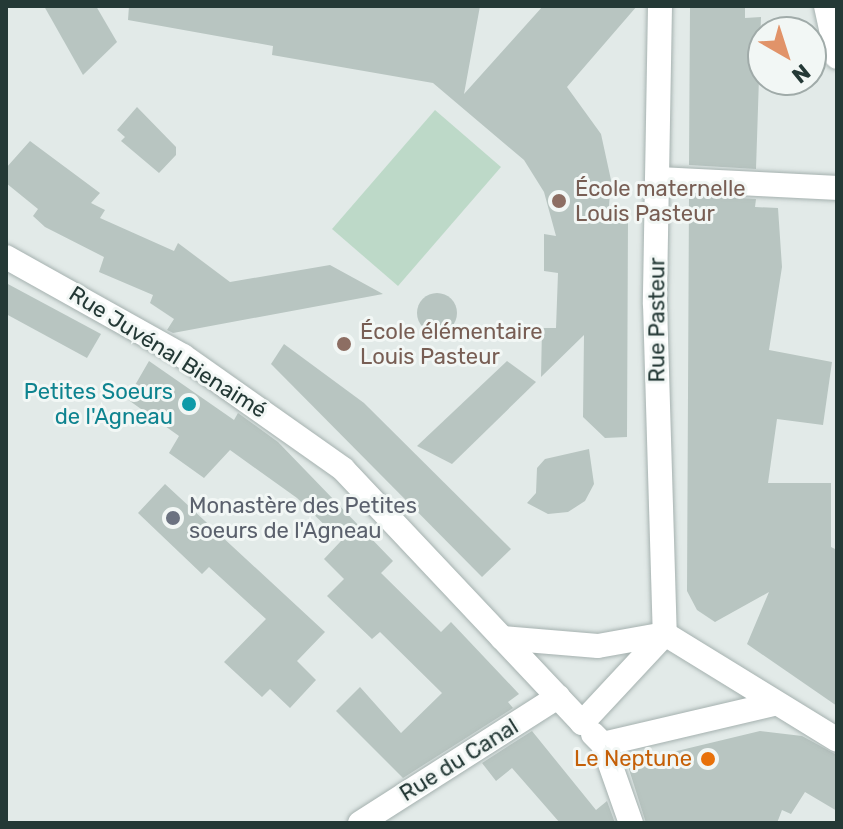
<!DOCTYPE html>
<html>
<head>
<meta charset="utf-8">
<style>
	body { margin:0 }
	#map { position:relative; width:843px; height:829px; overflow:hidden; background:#e2eae8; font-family:Rubik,sans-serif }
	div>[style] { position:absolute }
	.green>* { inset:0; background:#bdd9c8 }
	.building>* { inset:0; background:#b8c5c1 }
	.round { border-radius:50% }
	.roads { filter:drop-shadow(0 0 2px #a5b1af) drop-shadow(0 0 2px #a5b1af) }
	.minor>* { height:24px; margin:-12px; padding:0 12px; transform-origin:12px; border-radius:12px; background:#fff }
	.tertiary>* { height:24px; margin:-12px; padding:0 12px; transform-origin:12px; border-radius:12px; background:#fff }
	.dots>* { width:22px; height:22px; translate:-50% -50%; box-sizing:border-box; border:4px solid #f2f7f5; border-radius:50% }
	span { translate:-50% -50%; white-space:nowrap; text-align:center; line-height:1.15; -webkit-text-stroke:6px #f2f7f5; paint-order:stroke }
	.education-label { font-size:22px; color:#785e54 }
	.left { translate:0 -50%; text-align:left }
	.street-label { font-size:22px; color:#243936 }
	.culture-label { font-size:22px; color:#0d838f }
	.right { translate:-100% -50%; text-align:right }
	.worship-label { font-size:22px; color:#5b616d }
	.food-label { font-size:22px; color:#c56008 }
	.frame { position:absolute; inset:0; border:8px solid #243936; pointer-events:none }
	.north { position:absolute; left:747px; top:16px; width:80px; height:80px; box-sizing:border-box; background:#f2f7f5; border:2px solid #a0aba9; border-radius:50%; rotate:141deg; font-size:22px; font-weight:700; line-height:32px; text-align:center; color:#243936 }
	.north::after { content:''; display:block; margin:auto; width:28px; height:36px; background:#e19369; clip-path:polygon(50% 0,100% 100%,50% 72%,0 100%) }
</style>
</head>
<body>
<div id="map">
	<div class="green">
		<div style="clip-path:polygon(435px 110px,501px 167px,398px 286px,332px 229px)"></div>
	</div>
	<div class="building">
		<div style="clip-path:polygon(44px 6px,96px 6px,117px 42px,83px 75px)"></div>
		<div style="clip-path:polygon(129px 6px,480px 6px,464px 94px,543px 6px,637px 6px,567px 87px,601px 134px,611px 180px,608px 219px,628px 220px,627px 437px,605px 438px,583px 417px,584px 335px,541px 377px,542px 328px,556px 328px,558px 273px,544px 271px,544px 234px,556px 236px,544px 192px,524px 160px,433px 83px,272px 55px,273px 46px,128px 20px)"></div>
		<div style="clip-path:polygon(690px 6px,745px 6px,745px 18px,761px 17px,756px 169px,689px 165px)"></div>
		<div style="clip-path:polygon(137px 107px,176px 147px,176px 155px,159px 173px,121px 141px,125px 137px,117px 130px)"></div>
		<div style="clip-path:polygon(30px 141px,100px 193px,91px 203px,105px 210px,100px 218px,174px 251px,178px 243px,230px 282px,330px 265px,383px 294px,173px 333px,167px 330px,174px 319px,150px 303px,153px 295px,99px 272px,104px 257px,45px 227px,33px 216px,38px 209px,6px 183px,6px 168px)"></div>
		<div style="clip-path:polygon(689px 195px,756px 199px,755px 207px,778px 208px,782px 267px,769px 350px,832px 362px,823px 425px,777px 419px,768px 483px,831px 483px,831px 547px,837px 550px,837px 706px,747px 644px,769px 592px,715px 622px,697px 610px,687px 591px)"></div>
		<div style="clip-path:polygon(6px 283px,101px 334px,87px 358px,6px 314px)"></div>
		<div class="round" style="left:417px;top:293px;width:40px;height:40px"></div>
		<div style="clip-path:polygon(284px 344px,364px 403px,511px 549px,482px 577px,271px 364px)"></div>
		<div style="clip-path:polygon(149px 361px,234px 420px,238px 413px,278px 442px,393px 561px,381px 573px,441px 632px,451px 622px,519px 694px,508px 702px,513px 708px,403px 778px,336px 711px,360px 687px,401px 733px,442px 693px,380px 632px,372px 639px,327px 596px,344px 579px,324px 559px,341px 541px,297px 498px,230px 450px,204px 478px,169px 453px,179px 436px,127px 399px)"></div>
		<div style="clip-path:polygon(507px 361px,536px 382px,452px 464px,417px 446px)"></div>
		<div style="clip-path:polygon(589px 449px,594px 484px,585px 501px,568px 512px,548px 514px,527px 503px,536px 493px,537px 468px,545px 459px)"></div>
		<div style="clip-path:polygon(165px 484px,325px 632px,297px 661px,316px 680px,290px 708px,270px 689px,262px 697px,224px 662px,266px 619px,209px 567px,202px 574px,138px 513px)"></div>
		<div style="clip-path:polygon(532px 731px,596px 810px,607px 801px,615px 823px,560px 823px,512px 768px,496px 781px,482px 763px)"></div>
		<div style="clip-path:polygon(760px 731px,802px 736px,837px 755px,837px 811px,805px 792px,791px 814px,782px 810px,777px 823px,646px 823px,627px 763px)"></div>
	</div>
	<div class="roads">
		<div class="minor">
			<div style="left:660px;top:6px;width:298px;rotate:91deg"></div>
			<div style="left:655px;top:304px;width:330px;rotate:88.3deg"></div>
			<div style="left:826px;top:6px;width:52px;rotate:77.8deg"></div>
			<div style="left:660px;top:179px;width:177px;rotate:2.9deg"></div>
			<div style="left:593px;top:734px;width:14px;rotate:45deg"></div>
			<div style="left:603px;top:744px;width:84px;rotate:70.5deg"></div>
			<div style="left:603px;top:744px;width:176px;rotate:-13.2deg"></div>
			<div style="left:360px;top:823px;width:235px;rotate:-32.5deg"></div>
		</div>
		<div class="tertiary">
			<div style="left:6px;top:257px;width:203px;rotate:29.2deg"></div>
			<div style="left:183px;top:356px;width:196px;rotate:35.2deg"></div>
			<div style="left:343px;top:469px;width:349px;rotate:46.7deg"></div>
			<div style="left:582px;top:723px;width:122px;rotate:-47deg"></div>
			<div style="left:665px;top:634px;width:202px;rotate:31.6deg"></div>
			<div style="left:502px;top:638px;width:96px;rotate:4.8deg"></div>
			<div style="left:598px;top:646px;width:68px;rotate:-10.2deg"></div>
		</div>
	</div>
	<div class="dots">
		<div style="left:559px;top:201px;background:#8d6e63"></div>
		<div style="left:344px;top:344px;background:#8d6e63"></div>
		<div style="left:189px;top:404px;background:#0f9aa8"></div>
		<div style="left:173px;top:518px;background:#6b7280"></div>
		<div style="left:708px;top:759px;background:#e8710a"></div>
	</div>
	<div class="education-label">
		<span class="left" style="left:575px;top:201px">École maternelle<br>Louis Pasteur</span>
		<span class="left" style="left:360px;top:344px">École élémentaire<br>Louis Pasteur</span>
	</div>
	<div class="street-label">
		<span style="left:657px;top:320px;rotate:-90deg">Rue Pasteur</span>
		<span style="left:168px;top:352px;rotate:32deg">Rue Juvénal Bienaimé</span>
		<span style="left:459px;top:760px;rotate:-32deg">Rue du Canal</span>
	</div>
	<div class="culture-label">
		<span class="right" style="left:173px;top:404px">Petites Soeurs<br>de l'Agneau</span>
	</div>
	<div class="worship-label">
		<span class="left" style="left:189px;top:518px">Monastère des Petites<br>soeurs de l'Agneau</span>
	</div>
	<div class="food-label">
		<span class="right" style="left:692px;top:759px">Le Neptune</span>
	</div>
	<div class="frame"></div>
	<div class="north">N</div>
</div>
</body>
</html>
